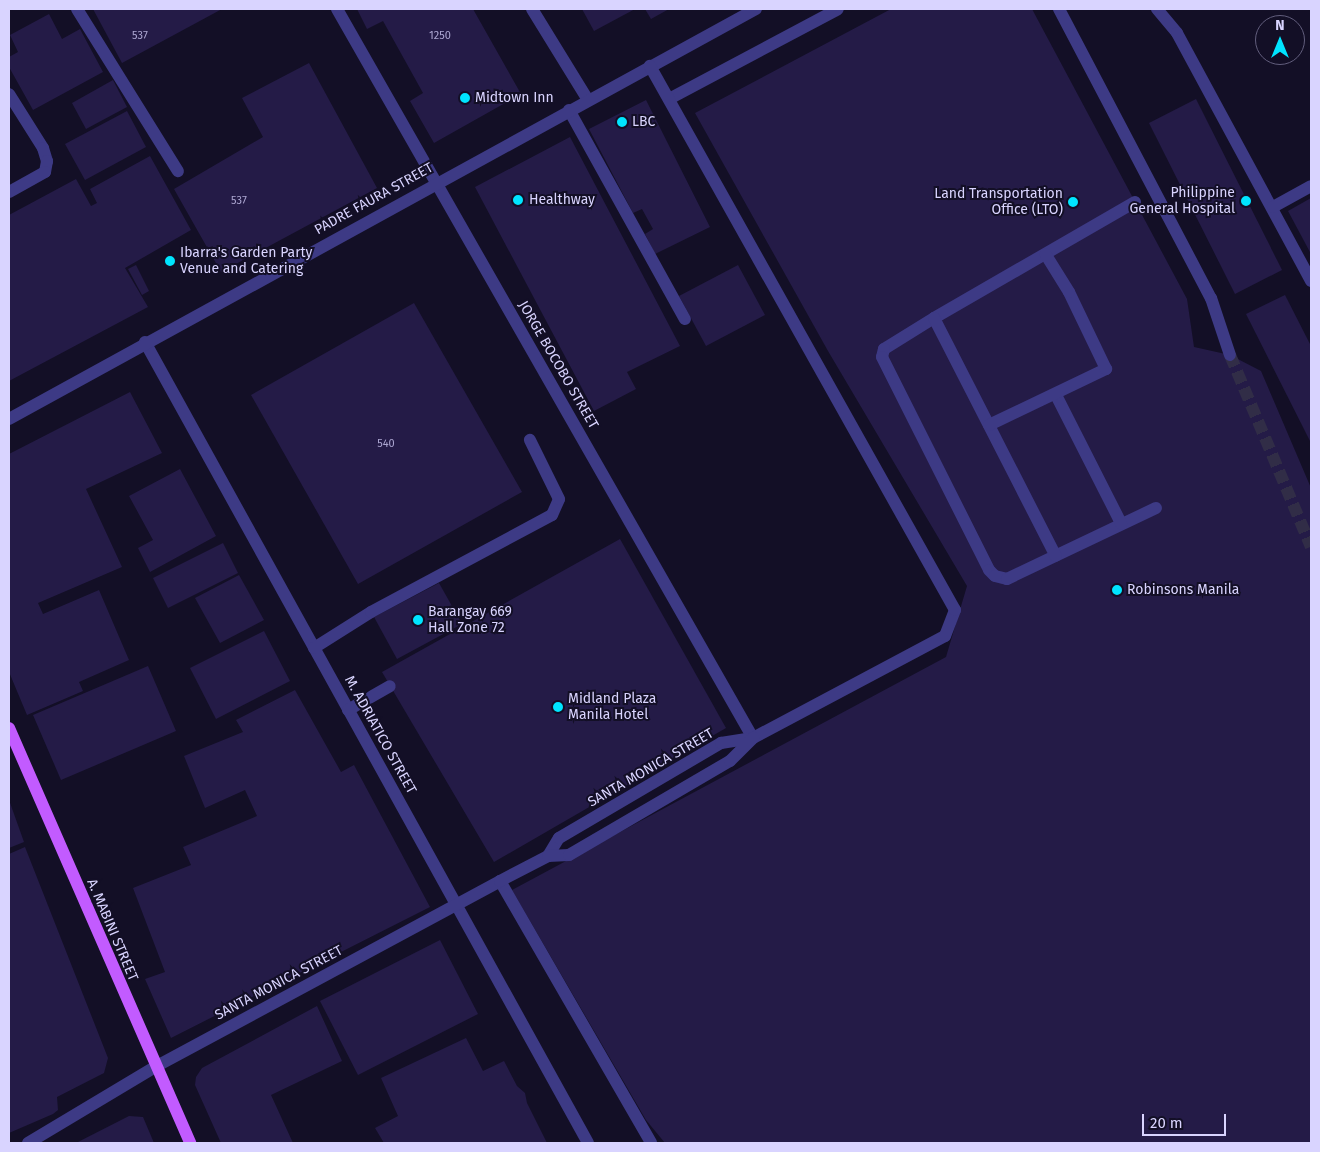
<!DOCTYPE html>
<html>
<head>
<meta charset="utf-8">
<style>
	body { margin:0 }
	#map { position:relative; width:1320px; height:1152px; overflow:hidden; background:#130f26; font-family:"Fira Sans",sans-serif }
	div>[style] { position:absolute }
	.building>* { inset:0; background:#241b47 }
	.minor-tunnel>* { height:12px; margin-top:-6px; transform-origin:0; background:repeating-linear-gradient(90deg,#312d47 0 12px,transparent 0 18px) }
	.minor>* { height:12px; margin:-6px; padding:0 6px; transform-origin:6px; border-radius:6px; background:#3d3a85 }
	.major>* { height:12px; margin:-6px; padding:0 6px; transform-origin:6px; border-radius:6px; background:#c25bff }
	.dots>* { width:14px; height:14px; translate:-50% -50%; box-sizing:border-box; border:2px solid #130f26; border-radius:50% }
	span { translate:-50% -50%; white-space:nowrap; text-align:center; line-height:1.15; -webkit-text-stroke:4px #130f26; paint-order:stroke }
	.number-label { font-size:11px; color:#aca6d1 }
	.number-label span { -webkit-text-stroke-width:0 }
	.poi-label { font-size:14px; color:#d9d4ff }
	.left { translate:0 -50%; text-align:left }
	.right { translate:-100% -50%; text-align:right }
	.street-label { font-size:14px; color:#d9d4ff }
	.frame { position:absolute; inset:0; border:10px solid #d9d4ff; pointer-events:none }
	.north { position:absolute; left:1255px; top:15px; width:50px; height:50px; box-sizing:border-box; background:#130f26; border:1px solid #625e7d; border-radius:50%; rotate:0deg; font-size:14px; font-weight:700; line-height:20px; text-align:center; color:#d9d4ff }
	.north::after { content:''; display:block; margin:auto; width:18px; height:22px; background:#00e5ff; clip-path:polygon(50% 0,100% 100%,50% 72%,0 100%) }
	.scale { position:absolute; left:1142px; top:1114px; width:84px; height:22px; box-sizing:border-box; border:2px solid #d9d4ff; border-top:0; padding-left:6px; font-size:15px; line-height:18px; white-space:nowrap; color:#d9d4ff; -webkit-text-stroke:4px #130f26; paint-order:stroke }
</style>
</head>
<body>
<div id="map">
	<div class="building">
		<div style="clip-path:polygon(93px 9px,222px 9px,122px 63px)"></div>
		<div style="clip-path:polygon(357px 9px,473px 9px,521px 94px,434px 143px,410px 101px,423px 93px,383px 21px,367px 29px)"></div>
		<div style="clip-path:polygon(582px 9px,635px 9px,594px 31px)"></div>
		<div style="clip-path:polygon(645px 9px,669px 9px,651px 19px)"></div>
		<div style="clip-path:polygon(891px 9px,1032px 9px,1187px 299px,1194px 347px,1230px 355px,1261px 371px,1311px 488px,1311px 1143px,665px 1143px,646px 1120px,512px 890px,946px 657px,967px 586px,828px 351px,695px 113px)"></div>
		<div style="clip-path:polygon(49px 14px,62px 39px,80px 29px,103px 72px,33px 110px,9px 67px,9px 57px,18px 52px,10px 35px)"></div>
		<div style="clip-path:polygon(309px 63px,377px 188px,221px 272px,174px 189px,263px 137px,242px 98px)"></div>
		<div style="clip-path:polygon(113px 80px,127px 107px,86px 129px,72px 103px)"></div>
		<div style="clip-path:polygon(1196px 99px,1282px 270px,1235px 294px,1149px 123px)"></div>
		<div style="clip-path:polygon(646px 100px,710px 227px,655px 254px,645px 234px,653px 229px,642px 209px,633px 213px,589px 129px)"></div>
		<div style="clip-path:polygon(127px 111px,146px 147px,85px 180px,65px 144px)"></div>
		<div style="clip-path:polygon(570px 137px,680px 346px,627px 372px,636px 389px,594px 411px,475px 187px)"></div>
		<div style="clip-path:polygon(150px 156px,191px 230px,125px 268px,148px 307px,9px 381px,9px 215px,76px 179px,91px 206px,97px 203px,90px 189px)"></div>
		<div style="clip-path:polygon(1311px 198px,1311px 254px,1288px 211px)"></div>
		<div style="clip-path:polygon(136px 265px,149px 291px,142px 295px,128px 269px)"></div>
		<div style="clip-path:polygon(738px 265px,765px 315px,706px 346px,679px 296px)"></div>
		<div style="clip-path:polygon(1285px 295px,1311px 346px,1311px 443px,1246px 314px)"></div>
		<div style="clip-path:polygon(414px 303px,522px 492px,358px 584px,251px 395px)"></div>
		<div style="clip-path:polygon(130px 392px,162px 453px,86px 489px,122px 567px,38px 603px,43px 614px,99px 590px,129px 660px,79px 682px,83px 691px,27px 715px,9px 672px,9px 454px)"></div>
		<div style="clip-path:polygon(180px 469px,216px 536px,150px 572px,138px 548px,153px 540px,129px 496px)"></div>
		<div style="clip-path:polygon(620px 539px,726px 728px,494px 862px,382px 672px)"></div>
		<div style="clip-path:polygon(223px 543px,238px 573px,168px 608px,153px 578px)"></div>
		<div style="clip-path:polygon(239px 575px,264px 620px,220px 643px,195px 598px)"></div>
		<div style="clip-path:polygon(439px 583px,462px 624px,397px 659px,374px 617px)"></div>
		<div style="clip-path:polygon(264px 631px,290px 681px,216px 719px,190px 668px)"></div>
		<div style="clip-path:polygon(148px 666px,176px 731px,61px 780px,33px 715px)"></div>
		<div style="clip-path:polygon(295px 690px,341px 772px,354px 765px,430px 907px,171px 1038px,145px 979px,165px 972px,133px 888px,191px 865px,183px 847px,257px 816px,245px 790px,205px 808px,184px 756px,243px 732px,236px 720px)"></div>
		<div style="clip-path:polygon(9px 800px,24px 842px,9px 848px)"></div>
		<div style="clip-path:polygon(25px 847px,108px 1058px,104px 1073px,57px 1097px,58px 1110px,53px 1114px,9px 1133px,9px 854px)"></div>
		<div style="clip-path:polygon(440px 940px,478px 1014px,358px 1075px,320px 1001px)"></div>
		<div style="clip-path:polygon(317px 1006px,342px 1061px,271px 1095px,293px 1143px,221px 1143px,195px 1085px,196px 1077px,202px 1068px)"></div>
		<div style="clip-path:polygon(466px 1038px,483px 1071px,504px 1061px,517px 1086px,525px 1093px,527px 1103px,547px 1143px,384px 1143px,375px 1128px,398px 1116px,381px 1078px)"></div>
		<div style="clip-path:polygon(129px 1116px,143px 1117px,154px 1143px,76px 1143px)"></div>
	</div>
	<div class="minor-tunnel">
		<div style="left:1230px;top:355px;width:208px;rotate:67.1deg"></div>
	</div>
	<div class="minor">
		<div style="left:77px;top:9px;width:191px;rotate:58.1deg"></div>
		<div style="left:337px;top:9px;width:839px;rotate:60.29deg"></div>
		<div style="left:532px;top:9px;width:107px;rotate:58.4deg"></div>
		<div style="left:1059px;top:9px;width:327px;rotate:62.3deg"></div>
		<div style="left:1211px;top:298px;width:60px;rotate:71.6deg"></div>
		<div style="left:1157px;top:9px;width:31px;rotate:50deg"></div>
		<div style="left:1177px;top:33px;width:282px;rotate:61.6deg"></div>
		<div style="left:9px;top:94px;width:64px;rotate:57.8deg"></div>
		<div style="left:43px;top:148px;width:14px;rotate:73deg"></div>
		<div style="left:47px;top:161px;width:11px;rotate:100deg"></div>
		<div style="left:45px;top:172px;width:41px;rotate:150.9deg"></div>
		<div style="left:669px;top:99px;width:191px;rotate:-28deg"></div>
		<div style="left:569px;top:110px;width:239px;rotate:61deg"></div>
		<div style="left:1135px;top:202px;width:232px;rotate:150deg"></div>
		<div style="left:934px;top:318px;width:59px;rotate:148.2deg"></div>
		<div style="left:884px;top:349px;width:8px;rotate:104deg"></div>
		<div style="left:882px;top:357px;width:238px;rotate:63.3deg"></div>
		<div style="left:989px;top:570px;width:8px;rotate:45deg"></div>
		<div style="left:995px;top:576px;width:12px;rotate:14deg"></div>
		<div style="left:1007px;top:579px;width:165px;rotate:-25.5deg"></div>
		<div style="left:1273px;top:207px;width:43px;rotate:-28.9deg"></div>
		<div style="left:934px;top:318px;width:267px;rotate:62.9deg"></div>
		<div style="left:145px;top:342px;width:915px;rotate:61.05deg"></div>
		<div style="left:1056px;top:395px;width:144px;rotate:63.1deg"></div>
		<div style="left:9px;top:419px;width:852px;rotate:-28.76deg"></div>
		<div style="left:989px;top:425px;width:130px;rotate:-25.6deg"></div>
		<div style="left:1106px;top:369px;width:85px;rotate:-115.7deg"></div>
		<div style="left:1069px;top:292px;width:44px;rotate:-121.9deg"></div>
		<div style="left:314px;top:648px;width:67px;rotate:-32.3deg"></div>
		<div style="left:371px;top:612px;width:205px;rotate:-28.2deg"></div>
		<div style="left:552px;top:515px;width:17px;rotate:-66deg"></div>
		<div style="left:559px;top:499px;width:66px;rotate:-116.2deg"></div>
		<div style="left:348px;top:710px;width:48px;rotate:-29.7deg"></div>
		<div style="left:548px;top:856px;width:21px;rotate:-59deg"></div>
		<div style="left:559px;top:838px;width:188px;rotate:-30.4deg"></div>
		<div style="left:721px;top:743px;width:32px;rotate:-9deg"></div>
		<div style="left:753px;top:738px;width:217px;rotate:-28deg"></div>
		<div style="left:945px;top:636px;width:28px;rotate:-69deg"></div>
		<div style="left:955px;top:610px;width:624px;rotate:-119.28deg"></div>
		<div style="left:500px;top:881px;width:302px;rotate:60deg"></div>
		<div style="left:28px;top:1143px;width:148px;rotate:-30.9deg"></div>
		<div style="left:155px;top:1067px;width:392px;rotate:-28.3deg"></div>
		<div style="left:500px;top:881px;width:54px;rotate:-27.5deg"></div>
		<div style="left:548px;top:856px;width:21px;rotate:-3deg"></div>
		<div style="left:569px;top:855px;width:186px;rotate:-30.3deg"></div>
		<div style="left:730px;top:761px;width:33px;rotate:-45deg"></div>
	</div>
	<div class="major">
		<div style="left:9px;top:728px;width:453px;rotate:66.4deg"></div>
	</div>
	<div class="dots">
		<div style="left:465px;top:98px;background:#00e5ff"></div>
		<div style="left:622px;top:122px;background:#00e5ff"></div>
		<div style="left:518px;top:200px;background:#00e5ff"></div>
		<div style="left:1246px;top:201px;background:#00e5ff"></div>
		<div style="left:1073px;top:202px;background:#00e5ff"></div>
		<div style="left:170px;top:261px;background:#00e5ff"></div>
		<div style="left:1117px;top:590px;background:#00e5ff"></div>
		<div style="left:418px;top:620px;background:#00e5ff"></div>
		<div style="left:558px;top:707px;background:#00e5ff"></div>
	</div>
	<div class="number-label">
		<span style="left:140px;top:36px">537</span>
		<span style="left:440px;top:36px">1250</span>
		<span style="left:239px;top:201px">537</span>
		<span style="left:386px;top:444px">540</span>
	</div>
	<div class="poi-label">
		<span class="left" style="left:475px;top:98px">Midtown Inn</span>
		<span class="left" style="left:632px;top:122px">LBC</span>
		<span class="right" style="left:1235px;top:201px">Philippine<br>General Hospital</span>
		<span class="right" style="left:1063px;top:202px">Land Transportation<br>Office (LTO)</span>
		<span class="left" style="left:529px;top:200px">Healthway</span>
		<span class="left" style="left:180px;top:261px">Ibarra's Garden Party<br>Venue and Catering</span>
		<span class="left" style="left:1127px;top:590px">Robinsons Manila</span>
		<span class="left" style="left:428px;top:620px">Barangay 669<br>Hall Zone 72</span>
		<span class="left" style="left:568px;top:707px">Midland Plaza<br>Manila Hotel</span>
	</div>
	<div class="street-label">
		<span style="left:374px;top:199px;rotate:-29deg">PADRE FAURA STREET</span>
		<span style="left:558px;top:365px;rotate:60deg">JORGE BOCOBO STREET</span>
		<span style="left:380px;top:735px;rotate:61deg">M. ADRIATICO STREET</span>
		<span style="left:651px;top:768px;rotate:-30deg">SANTA MONICA STREET</span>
		<span style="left:112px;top:930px;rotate:67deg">A. MABINI STREET</span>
		<span style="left:279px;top:983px;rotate:-28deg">SANTA MONICA STREET</span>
	</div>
	<div class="frame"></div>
	<div class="north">N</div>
	<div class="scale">20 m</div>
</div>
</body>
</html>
